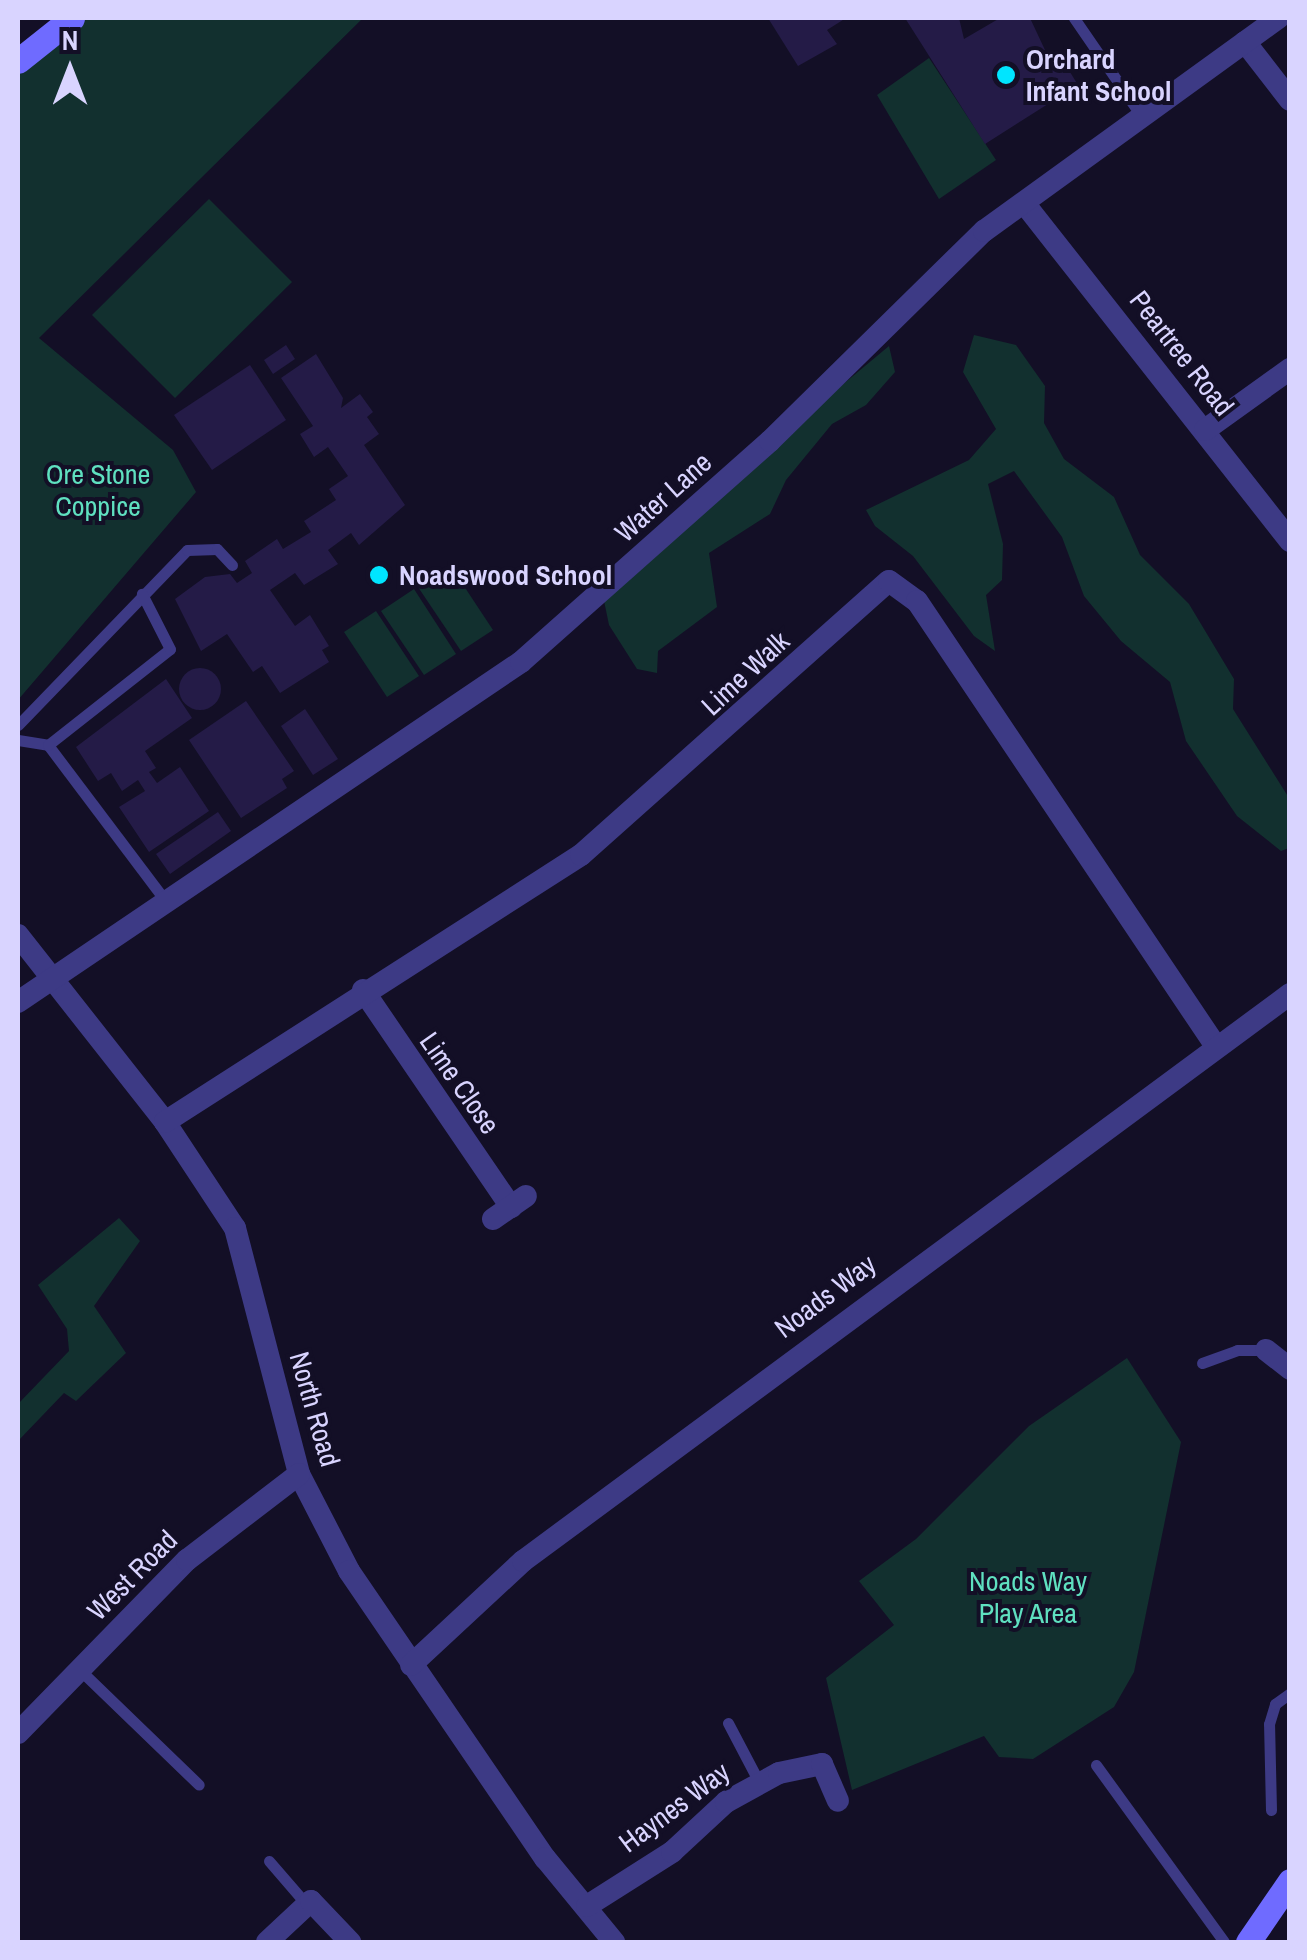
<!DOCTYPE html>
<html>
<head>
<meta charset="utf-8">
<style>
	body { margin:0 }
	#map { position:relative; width:1307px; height:1960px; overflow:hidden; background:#130f26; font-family:"Archivo Narrow",sans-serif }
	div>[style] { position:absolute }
	.green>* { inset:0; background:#12302f }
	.building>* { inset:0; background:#241b47 }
	.round { border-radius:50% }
	.lane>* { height:11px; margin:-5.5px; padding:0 5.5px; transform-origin:5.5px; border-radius:5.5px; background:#3d3a85 }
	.street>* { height:22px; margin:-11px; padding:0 11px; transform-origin:11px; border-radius:11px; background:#3d3a85 }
	.secondary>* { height:25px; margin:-12.5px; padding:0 12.5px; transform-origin:12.5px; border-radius:12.5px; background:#6f6bff }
	.dots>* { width:28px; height:28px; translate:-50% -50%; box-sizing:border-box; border:5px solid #130f26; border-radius:50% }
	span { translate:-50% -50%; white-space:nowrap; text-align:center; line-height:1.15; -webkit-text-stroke:8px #130f26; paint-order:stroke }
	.poi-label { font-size:28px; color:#d9d4ff; font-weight:700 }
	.left { translate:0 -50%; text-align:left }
	.street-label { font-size:28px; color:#d9d4ff }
	.park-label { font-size:28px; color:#5fe0c0 }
	.frame { position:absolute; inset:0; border:20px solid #d9d4ff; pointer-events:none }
	.north { position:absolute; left:20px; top:20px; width:100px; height:100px; -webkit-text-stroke:8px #130f26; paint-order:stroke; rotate:0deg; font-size:28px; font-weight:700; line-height:40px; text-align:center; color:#d9d4ff }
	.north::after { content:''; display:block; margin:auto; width:35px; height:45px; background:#d9d4ff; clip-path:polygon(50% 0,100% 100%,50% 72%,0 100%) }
</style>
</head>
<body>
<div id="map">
	<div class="green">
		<div style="clip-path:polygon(84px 18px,363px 18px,39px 338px,173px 450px,196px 492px,18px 700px,18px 70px)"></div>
		<div style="clip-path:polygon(929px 58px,996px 160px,939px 199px,877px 95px)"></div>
		<div style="clip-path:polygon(209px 199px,292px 282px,175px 398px,92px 315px)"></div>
		<div style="clip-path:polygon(974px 335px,1016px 345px,1045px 386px,1044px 423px,1064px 459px,1114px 497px,1140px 555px,1189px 604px,1234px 679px,1233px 709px,1289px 798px,1289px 848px,1281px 851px,1237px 816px,1186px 741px,1170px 682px,1121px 641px,1084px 596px,1062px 537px,1014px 471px,988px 484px,1003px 544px,1002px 580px,986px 595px,995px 651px,974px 636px,913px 556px,875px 526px,866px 510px,969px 460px,996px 429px,963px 372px)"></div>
		<div style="clip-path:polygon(889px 346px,895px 372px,866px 405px,832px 424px,786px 480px,770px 514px,709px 553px,717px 607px,658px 651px,657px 673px,637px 669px,609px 625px,601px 586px)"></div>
		<div style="clip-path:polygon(450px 565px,493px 630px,461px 651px,418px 587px)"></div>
		<div style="clip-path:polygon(414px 589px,456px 654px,424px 675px,381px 611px)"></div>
		<div style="clip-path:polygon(376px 611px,419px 676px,387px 697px,344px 632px)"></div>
		<div style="clip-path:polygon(119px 1218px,140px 1241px,94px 1306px,126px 1353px,76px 1401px,64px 1393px,18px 1441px,18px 1404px,69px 1351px,67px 1329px,38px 1285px)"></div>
		<div style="clip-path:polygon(1127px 1358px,1181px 1442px,1134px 1672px,1114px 1707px,1033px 1759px,999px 1757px,984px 1736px,852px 1790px,826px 1678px,894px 1625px,859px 1581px,916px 1539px,1029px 1426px)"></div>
	</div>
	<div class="building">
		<div style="clip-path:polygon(768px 18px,846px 18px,827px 30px,837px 44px,798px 66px)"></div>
		<div style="clip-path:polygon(905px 18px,959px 18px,964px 39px,1000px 18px,1030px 18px,1052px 65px,1062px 59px,1078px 85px,985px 144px)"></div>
		<div style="clip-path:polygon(286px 345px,295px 359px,273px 374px,264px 360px)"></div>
		<div style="clip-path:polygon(316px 354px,343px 398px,341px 408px,360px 394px,373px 412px,367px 417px,379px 434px,364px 445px,405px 505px,359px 545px,351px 533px,328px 550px,338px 564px,304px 585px,295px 573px,270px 590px,295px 626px,310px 615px,329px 646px,322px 650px,329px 662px,280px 693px,262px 666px,253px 672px,227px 634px,201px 651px,175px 599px,205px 577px,230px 574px,237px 583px,252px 573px,245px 561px,277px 539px,283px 549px,311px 532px,304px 521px,336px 500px,329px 489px,348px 476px,328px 447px,314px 457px,300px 434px,313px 426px,281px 378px)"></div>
		<div style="clip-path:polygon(250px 365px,286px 420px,212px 470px,174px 415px)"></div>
		<div class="round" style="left:179px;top:668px;width:42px;height:42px"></div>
		<div style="clip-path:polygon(166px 679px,192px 718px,145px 751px,156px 768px,149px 772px,157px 783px,180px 767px,209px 811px,149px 852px,119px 807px,145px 791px,138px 780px,122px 791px,111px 773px,98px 781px,76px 747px)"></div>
		<div style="clip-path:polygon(246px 701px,294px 771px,282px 779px,287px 788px,241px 818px,189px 740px)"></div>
		<div style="clip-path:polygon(305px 709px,338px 759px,313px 775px,281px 726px)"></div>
		<div style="clip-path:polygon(218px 812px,231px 831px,170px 874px,156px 854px)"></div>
	</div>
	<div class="lane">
		<div style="left:1074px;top:18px;width:120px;rotate:55.5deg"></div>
		<div style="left:18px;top:725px;width:243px;rotate:-46deg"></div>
		<div style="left:187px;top:550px;width:30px;rotate:-2deg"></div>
		<div style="left:217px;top:549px;width:22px;rotate:47deg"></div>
		<div style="left:18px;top:740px;width:30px;rotate:9deg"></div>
		<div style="left:48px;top:745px;width:198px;rotate:53deg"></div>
		<div style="left:48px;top:745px;width:155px;rotate:-38.2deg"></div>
		<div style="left:170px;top:649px;width:62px;rotate:-117deg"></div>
		<div style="left:1202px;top:1363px;width:37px;rotate:-20deg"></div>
		<div style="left:1237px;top:1350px;width:29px"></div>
		<div style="left:80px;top:1670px;width:165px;rotate:44deg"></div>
		<div style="left:728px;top:1723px;width:67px;rotate:62.3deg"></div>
		<div style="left:1096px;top:1765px;width:218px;rotate:54.1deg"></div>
		<div style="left:1271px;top:1810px;width:86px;rotate:-91.3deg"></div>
		<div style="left:1269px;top:1724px;width:21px;rotate:-73deg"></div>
		<div style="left:1275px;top:1704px;width:19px;rotate:-36deg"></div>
		<div style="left:269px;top:1861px;width:58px;rotate:49.2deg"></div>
	</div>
	<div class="street">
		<div style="left:1245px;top:42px;width:73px;rotate:52.2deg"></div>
		<div style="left:1024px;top:203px;width:430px;rotate:51.8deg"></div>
		<div style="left:1205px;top:430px;width:105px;rotate:-35.7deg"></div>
		<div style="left:18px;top:935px;width:238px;rotate:51.8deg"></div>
		<div style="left:165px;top:1122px;width:127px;rotate:56.6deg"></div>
		<div style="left:235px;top:1228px;width:254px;rotate:75.4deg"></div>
		<div style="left:299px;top:1474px;width:109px;rotate:62.7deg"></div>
		<div style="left:349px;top:1571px;width:348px;rotate:55.7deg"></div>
		<div style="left:545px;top:1858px;width:109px;rotate:50.6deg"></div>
		<div style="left:363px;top:990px;width:263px;rotate:55.7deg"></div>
		<div style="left:18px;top:1002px;width:607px;rotate:-34.06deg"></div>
		<div style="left:521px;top:662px;width:333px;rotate:-41.6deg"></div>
		<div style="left:770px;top:441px;width:300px;rotate:-44.5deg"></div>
		<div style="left:984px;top:231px;width:363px;rotate:-35.9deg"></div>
		<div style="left:165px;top:1122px;width:494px;rotate:-32.7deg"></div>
		<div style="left:581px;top:855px;width:412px;rotate:-41.7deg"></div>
		<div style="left:889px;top:581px;width:34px;rotate:36deg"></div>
		<div style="left:917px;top:601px;width:535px;rotate:56.13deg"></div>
		<div style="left:493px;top:1219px;width:40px;rotate:-34.9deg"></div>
		<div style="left:1266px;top:1350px;width:31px;rotate:38deg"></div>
		<div style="left:411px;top:1665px;width:153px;rotate:-42.9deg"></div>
		<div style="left:523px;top:1561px;width:954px;rotate:-36.47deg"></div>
		<div style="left:18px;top:1733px;width:242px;rotate:-45.7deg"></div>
		<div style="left:187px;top:1560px;width:141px;rotate:-37.5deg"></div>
		<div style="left:587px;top:1906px;width:101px;rotate:-32.4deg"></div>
		<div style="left:672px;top:1852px;width:74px;rotate:-42.8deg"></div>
		<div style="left:726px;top:1802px;width:60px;rotate:-28.7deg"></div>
		<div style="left:779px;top:1773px;width:44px;rotate:-11.8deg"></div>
		<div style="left:822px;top:1764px;width:40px;rotate:66.6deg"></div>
		<div style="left:267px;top:1942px;width:60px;rotate:-43deg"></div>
		<div style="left:311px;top:1901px;width:57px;rotate:46.4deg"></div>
	</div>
	<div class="secondary">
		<div style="left:18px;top:61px;width:69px;rotate:-38.5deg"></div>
		<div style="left:1248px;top:1942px;width:74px;rotate:-55.5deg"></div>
	</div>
	<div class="dots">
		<div style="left:1006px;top:75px;background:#00e5ff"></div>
		<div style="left:379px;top:575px;background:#00e5ff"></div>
	</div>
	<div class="poi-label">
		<span class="left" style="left:1026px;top:75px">Orchard<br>Infant School</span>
		<span class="left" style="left:399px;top:575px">Noadswood School</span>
	</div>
	<div class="street-label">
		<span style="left:1182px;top:353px;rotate:52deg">Peartree Road</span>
		<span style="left:663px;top:497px;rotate:-42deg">Water Lane</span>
		<span style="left:745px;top:673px;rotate:-43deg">Lime Walk</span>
		<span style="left:460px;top:1083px;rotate:55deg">Lime Close</span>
		<span style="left:825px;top:1296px;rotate:-37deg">Noads Way</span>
		<span style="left:315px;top:1409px;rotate:74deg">North Road</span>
		<span style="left:132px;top:1575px;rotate:-45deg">West Road</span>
		<span style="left:674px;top:1807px;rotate:-37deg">Haynes Way</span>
	</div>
	<div class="park-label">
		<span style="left:98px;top:490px">Ore Stone<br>Coppice</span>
		<span style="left:1028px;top:1597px">Noads Way<br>Play Area</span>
	</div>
	<div class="frame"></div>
	<div class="north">N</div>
</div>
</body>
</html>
